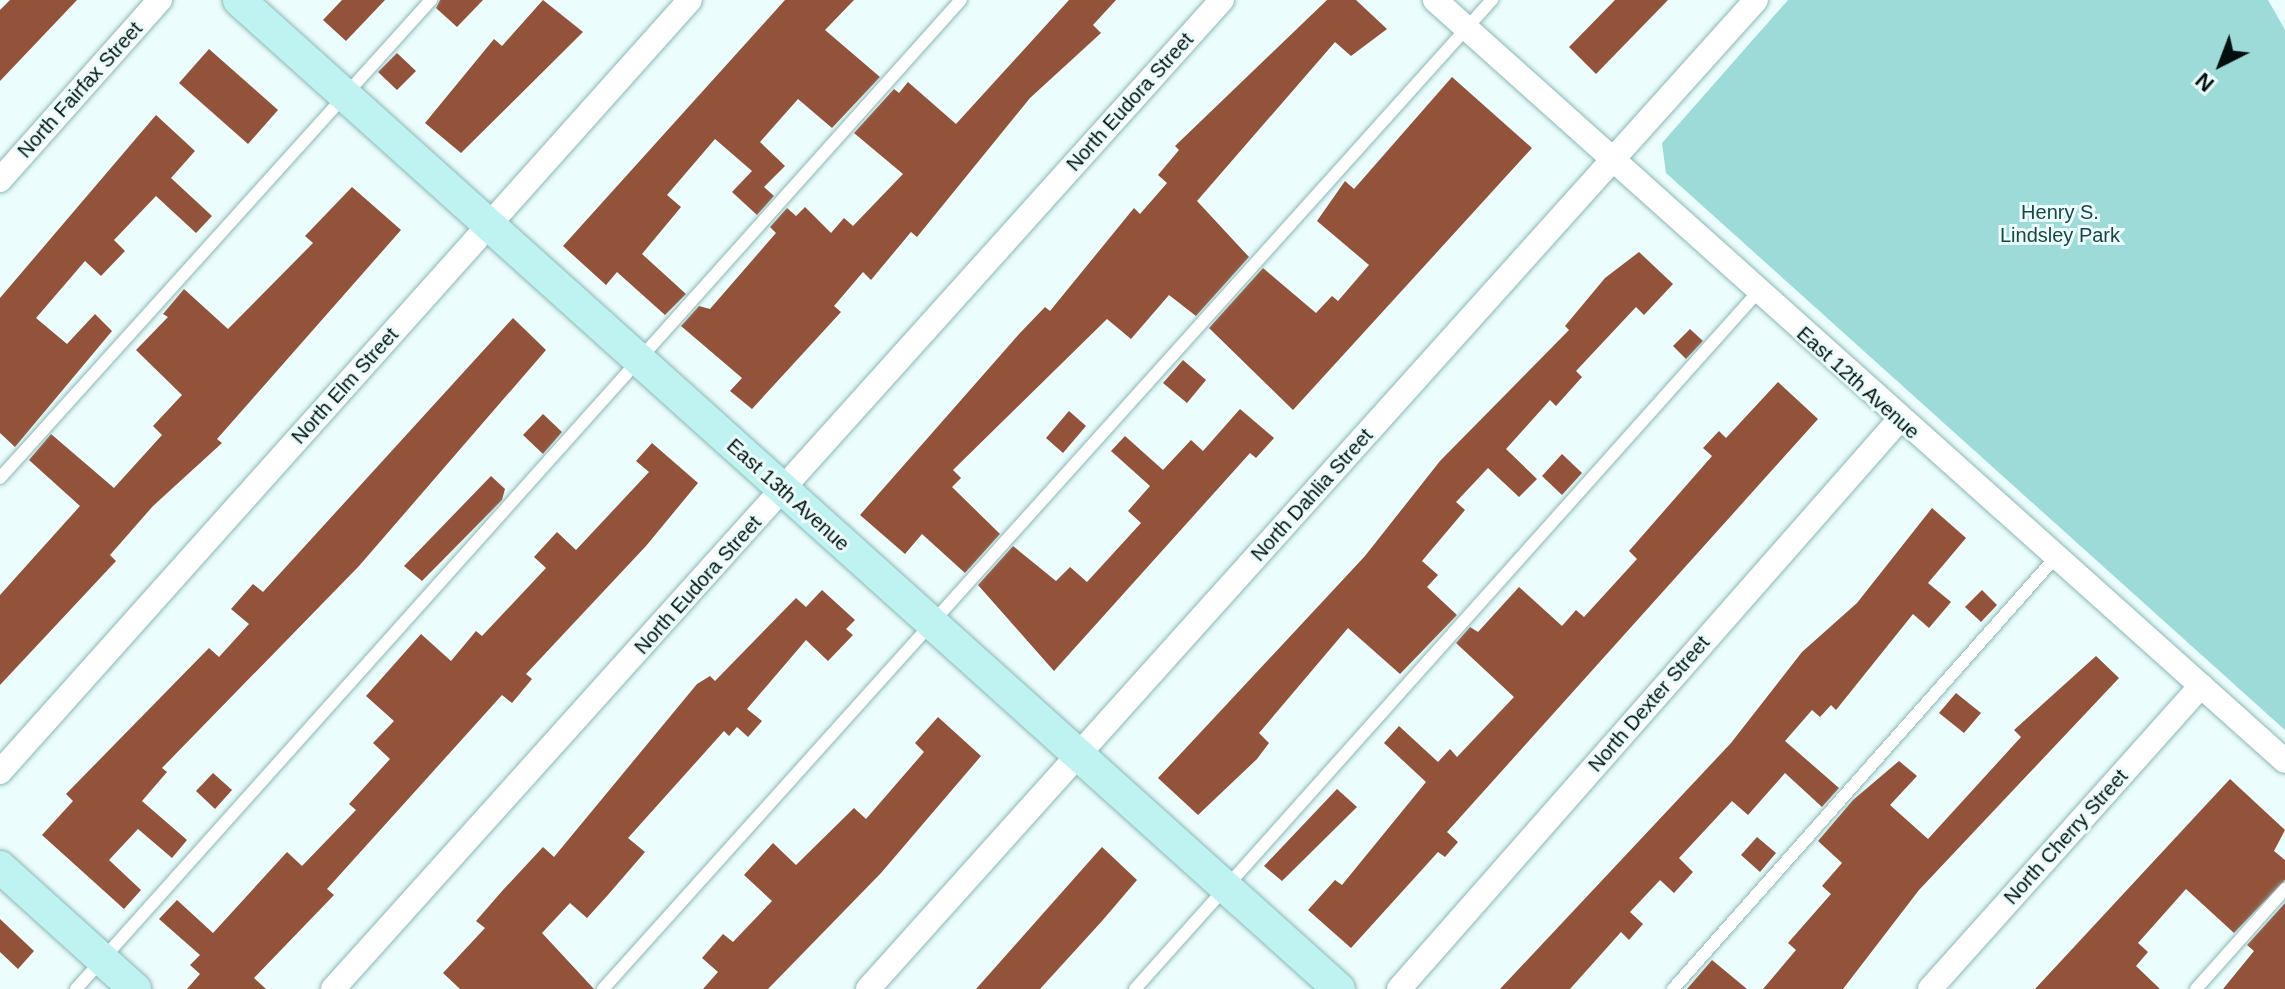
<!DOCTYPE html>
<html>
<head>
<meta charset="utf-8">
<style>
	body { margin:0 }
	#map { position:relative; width:2285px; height:989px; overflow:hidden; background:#ebfdfc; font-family:Helvetica,sans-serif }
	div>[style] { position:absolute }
	.green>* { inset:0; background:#9cdbd8 }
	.building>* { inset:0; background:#93533b }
	.roads { filter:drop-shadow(0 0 2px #8bb8b6) drop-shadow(0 0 2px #8bb8b6) }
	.lane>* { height:12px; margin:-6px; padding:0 6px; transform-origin:6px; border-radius:6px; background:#fff }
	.street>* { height:24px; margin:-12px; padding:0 12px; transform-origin:12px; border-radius:12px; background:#fff }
	.secondary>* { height:32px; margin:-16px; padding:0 16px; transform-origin:16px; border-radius:16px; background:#bff3f1 }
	span { translate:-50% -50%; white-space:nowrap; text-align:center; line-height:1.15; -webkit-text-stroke:6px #ebfdfc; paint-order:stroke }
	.street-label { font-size:20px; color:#01100f }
	.park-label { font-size:20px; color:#194644 }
	.north { position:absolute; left:2181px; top:24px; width:80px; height:80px; -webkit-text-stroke:6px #ebfdfc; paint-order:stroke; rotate:222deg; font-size:22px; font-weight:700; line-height:32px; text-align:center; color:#01100f }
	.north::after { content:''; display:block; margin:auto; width:28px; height:36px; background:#01100f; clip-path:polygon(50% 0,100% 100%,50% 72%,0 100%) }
</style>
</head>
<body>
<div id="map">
	<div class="green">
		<div style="clip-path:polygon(1788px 0,2268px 0,2285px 30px,2285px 730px,1666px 173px,1662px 143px)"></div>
	</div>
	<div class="building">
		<div style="clip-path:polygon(10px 0,77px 0,0 81px,0 10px)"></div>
		<div style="clip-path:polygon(342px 0,385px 0,346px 41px,323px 20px)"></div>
		<div style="clip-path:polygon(440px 0,483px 0,457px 27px,436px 8px)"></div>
		<div style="clip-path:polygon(543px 0,583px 32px,461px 153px,425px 123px,494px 39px,502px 46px)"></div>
		<div style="clip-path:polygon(785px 0,854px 0,825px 30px,880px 77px,832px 128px,798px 99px,760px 142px,785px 166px,764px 187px,774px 196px,757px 215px,732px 192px,752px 171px,715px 139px,667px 195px,681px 207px,642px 254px,686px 294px,665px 315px,617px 272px,606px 285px,563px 246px)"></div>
		<div style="clip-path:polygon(1069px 0,1116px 0,1093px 25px,1101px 33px,1030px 98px,917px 237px,911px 232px,871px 280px,863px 272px,834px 306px,841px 312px,752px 409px,730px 391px,742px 378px,681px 326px,699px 306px,710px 309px,776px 233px,770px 227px,787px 208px,796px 216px,805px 207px,831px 233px,844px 218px,853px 226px,903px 174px,854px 133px,894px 89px,899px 93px,908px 82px,956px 124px)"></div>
		<div style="clip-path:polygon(1327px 0,1356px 0,1387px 29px,1351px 56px,1335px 42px,1197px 201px,1249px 257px,1196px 316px,1169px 295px,1131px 339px,1107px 319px,953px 470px,961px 478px,952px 487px,1000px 534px,965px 573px,922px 534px,905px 554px,860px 515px,1020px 333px,1045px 307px,1050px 311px,1134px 208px,1140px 214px,1167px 183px,1158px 175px,1179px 150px,1175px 146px)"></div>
		<div style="clip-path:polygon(1615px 0,1668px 0,1596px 74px,1569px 47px)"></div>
		<div style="clip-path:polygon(209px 49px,278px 110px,248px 144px,179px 83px)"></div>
		<div style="clip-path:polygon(397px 53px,416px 71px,397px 90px,378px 72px)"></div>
		<div style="clip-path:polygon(1452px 77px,1532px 148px,1293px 410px,1209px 328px,1263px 268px,1316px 313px,1332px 296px,1338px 301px,1369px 265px,1317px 221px,1345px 181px,1354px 189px)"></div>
		<div style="clip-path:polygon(156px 115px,195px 151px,171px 178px,212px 216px,196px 233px,156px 196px,114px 240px,125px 251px,101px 276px,85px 261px,36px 318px,67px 344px,95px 314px,112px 331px,15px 447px,0 433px,0 298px)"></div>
		<div style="clip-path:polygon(352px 187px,401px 230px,217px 439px,222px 443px,153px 506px,110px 555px,116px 561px,0 685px,0 595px,80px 506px,29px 460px,51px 434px,114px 488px,162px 435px,153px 426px,182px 395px,136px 350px,168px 317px,163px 314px,184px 289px,228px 329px,313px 243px,305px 236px)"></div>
		<div style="clip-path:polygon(1639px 252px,1673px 284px,1644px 315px,1636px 307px,1576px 371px,1582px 377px,1556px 406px,1550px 400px,1506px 449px,1537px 479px,1519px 497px,1488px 468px,1456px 502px,1465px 510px,1422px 561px,1438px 575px,1427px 587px,1457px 615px,1400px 674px,1348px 628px,1259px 733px,1269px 743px,1257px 759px,1198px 815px,1158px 778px,1365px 556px,1440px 461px,1569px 330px,1565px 326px,1605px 278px)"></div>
		<div style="clip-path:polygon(513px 318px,546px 350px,359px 566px,162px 768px,167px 772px,142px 801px,187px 840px,172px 858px,138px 829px,109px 860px,141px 890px,124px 909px,42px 835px,73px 801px,66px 794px,209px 648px,219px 657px,249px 624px,231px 609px,253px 584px,263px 592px)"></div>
		<div style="clip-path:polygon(1690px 329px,1703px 341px,1686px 359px,1673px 346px)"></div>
		<div style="clip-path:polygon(1183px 360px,1206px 380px,1187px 403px,1163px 383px)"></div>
		<div style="clip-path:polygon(1778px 382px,1818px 419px,1447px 832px,1458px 842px,1445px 857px,1438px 852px,1351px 948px,1308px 910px,1335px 880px,1342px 885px,1426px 782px,1384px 743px,1399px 726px,1438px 762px,1450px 749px,1457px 757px,1514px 697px,1456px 643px,1470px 627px,1478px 632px,1519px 587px,1562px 626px,1576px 610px,1584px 617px,1637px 559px,1629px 551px,1712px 456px,1703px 448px,1719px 431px,1726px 438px)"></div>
		<div style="clip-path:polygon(1240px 409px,1274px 438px,1256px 458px,1250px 453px,1054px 671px,978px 585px,1013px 546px,1056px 581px,1070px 567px,1087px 582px,1141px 523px,1128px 511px,1150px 486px,1111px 451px,1125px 436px,1163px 470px,1191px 440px,1203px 451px)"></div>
		<div style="clip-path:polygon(1069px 411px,1086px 426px,1063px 453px,1046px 438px)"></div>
		<div style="clip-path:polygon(543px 414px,562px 432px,543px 454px,523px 435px)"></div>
		<div style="clip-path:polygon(652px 443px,698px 483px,646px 546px,526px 674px,532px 679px,512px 703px,502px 695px,327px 889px,334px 895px,254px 978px,266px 989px,187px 989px,200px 974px,190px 965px,200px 955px,159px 919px,177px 900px,213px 933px,287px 852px,302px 866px,356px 810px,349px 804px,390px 759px,373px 743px,394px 721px,366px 696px,421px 634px,451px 661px,476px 631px,482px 636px,546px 568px,534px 557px,557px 532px,576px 550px,649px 472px,636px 461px)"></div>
		<div style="clip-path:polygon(1562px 454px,1582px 473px,1562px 495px,1542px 476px)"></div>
		<div style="clip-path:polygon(491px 476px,505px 489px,502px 500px,422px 581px,404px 566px)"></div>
		<div style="clip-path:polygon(1932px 508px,1966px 538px,1928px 583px,1951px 602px,1929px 628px,1913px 614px,1836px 710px,1831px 705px,1820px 717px,1812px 710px,1785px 741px,1839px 788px,1822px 807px,1785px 773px,1748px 815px,1732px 801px,1679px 858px,1693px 872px,1674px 893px,1660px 880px,1630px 912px,1643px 924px,1629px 940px,1621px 932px,1570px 989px,1500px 989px,1731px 743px,1802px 652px,1857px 603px)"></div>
		<div style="clip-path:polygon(822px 590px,855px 620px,846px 629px,853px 635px,828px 661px,806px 640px,747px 709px,762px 721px,748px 737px,737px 727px,729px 736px,724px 731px,628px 838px,645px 852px,607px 896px,587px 918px,570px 903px,542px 933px,594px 989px,460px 989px,443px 973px,485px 928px,476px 921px,503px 890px,543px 847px,554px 857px,697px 684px,710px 676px,715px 681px,796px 598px,806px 607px)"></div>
		<div style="clip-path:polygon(1982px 590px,1997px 605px,1981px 622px,1965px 607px)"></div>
		<div style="clip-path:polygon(2096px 656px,2119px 678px,1919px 890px,1843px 989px,1763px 989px,1796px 950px,1788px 943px,1831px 894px,1822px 886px,1842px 863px,1818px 841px,1853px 800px,1899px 761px,1917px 776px,1890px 805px,1928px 839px,2021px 737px,2014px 730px)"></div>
		<div style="clip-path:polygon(1956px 693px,1981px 713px,1964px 733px,1939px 713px)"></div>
		<div style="clip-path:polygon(938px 717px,981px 756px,881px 873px,768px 989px,703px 989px,718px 972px,702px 958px,723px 934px,733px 942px,772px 901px,744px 875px,773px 843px,796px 865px,854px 808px,866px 819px,924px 752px,915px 743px)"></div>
		<div style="clip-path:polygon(213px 773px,232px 790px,215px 809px,196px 791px)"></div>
		<div style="clip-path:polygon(2230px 779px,2285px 830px,2274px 851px,2285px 860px,2285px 880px,2234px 933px,2186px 889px,2138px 943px,2148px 952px,2136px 966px,2160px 989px,2035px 989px)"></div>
		<div style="clip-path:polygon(1337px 789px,1357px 807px,1282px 881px,1264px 866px)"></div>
		<div style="clip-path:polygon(1757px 837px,1776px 853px,1760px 872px,1741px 855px)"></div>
		<div style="clip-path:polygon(1102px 847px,1137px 880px,1102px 921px,1040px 989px,976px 989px)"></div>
		<div style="clip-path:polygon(2285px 903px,2285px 989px,2223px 989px,2254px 951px,2247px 945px)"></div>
		<div style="clip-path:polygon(0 919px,34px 951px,18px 969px,0 952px)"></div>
		<div style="clip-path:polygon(1712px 960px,1747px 989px,1687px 989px)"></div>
	</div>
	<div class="roads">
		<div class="lane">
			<div style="left:0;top:478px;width:644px;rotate:-47.96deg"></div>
			<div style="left:76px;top:989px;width:1327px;rotate:-48.18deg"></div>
			<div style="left:603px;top:989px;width:1330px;rotate:-48.05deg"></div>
			<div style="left:1135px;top:989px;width:935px;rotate:-48.21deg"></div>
			<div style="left:1673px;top:989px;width:576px;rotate:-48.45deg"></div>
			<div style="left:2196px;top:989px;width:134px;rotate:-48.3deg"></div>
		</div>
		<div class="street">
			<div style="left:1435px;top:0;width:1141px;rotate:41.84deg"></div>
			<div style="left:0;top:180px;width:241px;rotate:-48.4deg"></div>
			<div style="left:0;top:772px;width:1035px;rotate:-48.21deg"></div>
			<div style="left:333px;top:989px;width:1330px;rotate:-48.05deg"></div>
			<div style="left:868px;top:989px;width:1329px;rotate:-48.08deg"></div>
			<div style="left:1399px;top:989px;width:757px;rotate:-48.69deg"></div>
			<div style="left:1930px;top:989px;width:407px;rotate:-48.2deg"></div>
		</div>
		<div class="secondary">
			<div style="left:239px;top:0;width:1479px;rotate:41.96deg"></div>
			<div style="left:0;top:867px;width:182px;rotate:42.1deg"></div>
		</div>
	</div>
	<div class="street-label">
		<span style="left:80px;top:90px;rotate:-48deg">North Fairfax Street</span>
		<span style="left:1130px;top:102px;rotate:-48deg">North Eudora Street</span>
		<span style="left:1858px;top:383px;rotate:42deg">East 12th Avenue</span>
		<span style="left:345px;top:386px;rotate:-48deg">North Elm Street</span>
		<span style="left:788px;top:495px;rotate:42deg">East 13th Avenue</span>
		<span style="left:1312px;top:495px;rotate:-48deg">North Dahlia Street</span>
		<span style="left:698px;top:585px;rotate:-48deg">North Eudora Street</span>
		<span style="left:1649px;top:704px;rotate:-49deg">North Dexter Street</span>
		<span style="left:2066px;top:837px;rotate:-48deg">North Cherry Street</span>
	</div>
	<div class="park-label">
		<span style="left:2060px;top:224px">Henry S.<br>Lindsley Park</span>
	</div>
	<div class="north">N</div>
</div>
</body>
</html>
